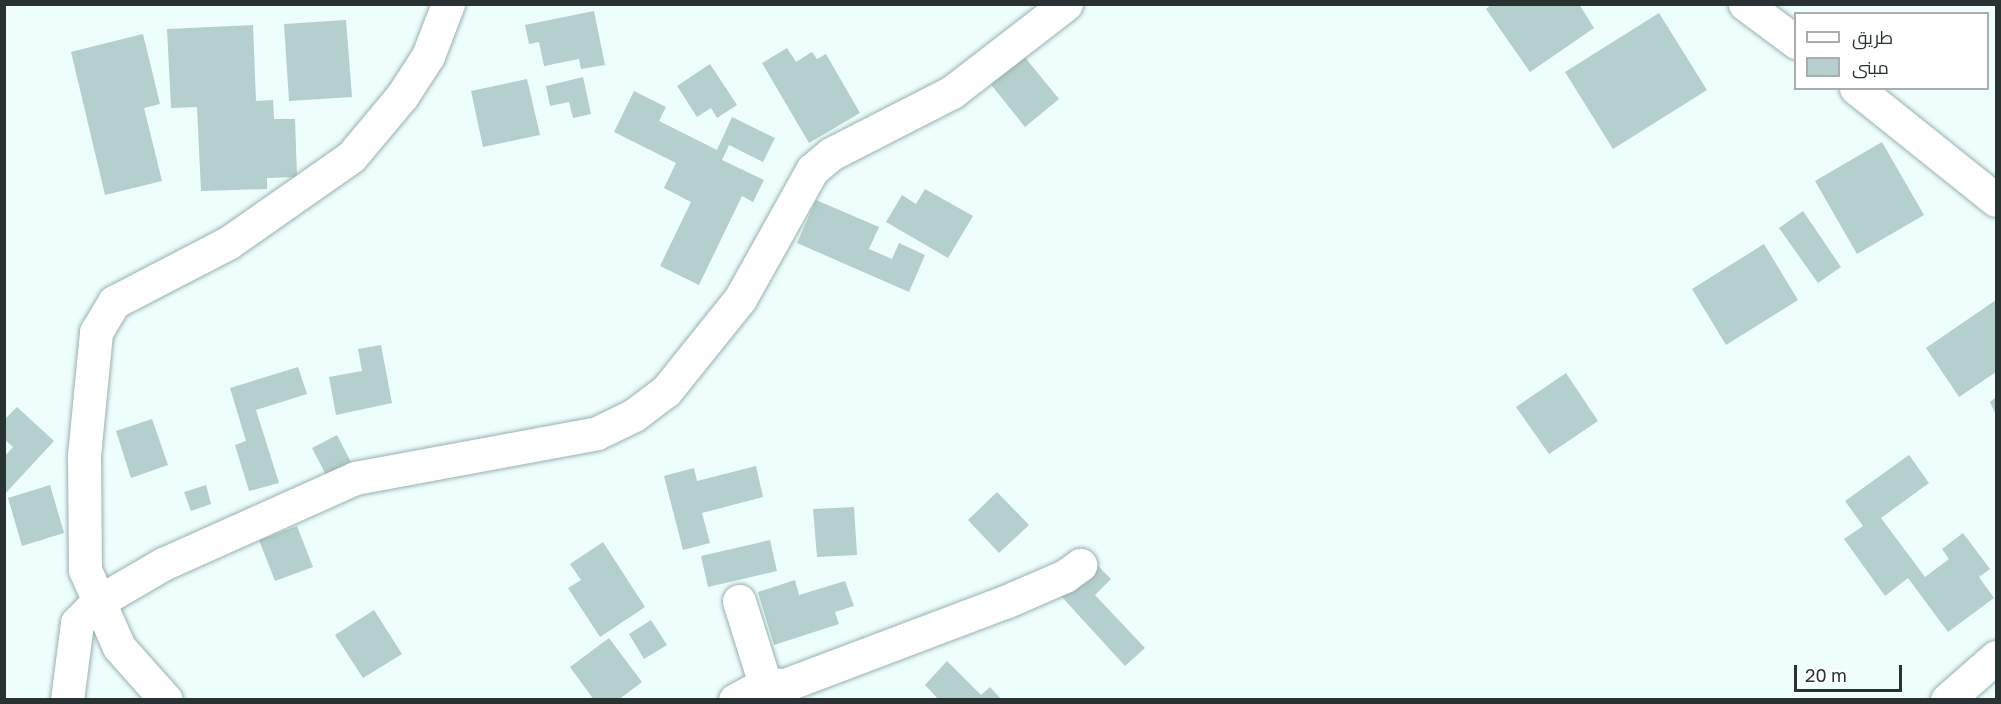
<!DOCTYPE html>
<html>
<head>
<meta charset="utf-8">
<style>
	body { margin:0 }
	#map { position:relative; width:2001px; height:704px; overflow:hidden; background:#eefefd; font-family:"Golos Text",Cairo,sans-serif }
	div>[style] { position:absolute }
	.building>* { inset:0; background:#b4cfcd }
	.roads { filter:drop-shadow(0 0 2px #98b1b0) drop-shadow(0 0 2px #98b1b0) }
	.minor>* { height:33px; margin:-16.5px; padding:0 16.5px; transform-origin:16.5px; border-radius:16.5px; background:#fff }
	span { translate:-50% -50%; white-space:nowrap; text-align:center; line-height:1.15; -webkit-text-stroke:5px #fff; paint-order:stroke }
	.frame { position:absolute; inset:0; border:6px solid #283232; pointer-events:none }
	.legend { position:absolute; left:1794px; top:12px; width:195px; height:78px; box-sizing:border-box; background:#fff; border:2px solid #a9adad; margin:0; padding:8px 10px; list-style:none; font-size:18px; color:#283232 }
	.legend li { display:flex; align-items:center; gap:12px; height:30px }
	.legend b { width:30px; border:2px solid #a9adad }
	.scale { position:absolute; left:1794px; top:665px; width:108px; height:27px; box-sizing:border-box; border:3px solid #283232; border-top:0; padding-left:8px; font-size:18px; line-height:21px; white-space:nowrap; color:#283232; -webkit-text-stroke:4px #fff; paint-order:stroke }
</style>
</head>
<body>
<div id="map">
	<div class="building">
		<div style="clip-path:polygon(1492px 4px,1579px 4px,1594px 28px,1530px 72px,1486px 9px)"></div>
		<div style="clip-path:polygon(594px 11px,605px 65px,581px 69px,579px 59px,544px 66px,539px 42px,529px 44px,525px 25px)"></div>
		<div style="clip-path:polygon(1659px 13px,1707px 90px,1613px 149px,1565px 72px)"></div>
		<div style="clip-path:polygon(346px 20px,352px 97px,289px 101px,284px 24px)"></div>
		<div style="clip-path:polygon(253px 25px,256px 101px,273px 100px,274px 119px,295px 119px,297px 177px,267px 178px,267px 189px,201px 191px,197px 107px,171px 108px,167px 29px)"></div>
		<div style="clip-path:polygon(143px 34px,160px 104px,144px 108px,162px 181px,105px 195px,71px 52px)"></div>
		<div style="clip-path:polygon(787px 48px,796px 62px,812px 52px,817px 59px,826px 54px,860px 113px,809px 143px,762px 63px)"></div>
		<div style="clip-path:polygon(1023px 55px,1059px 99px,1025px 127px,989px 82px)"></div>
		<div style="clip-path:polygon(710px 64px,737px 105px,717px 118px,711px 108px,697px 117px,677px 86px)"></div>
		<div style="clip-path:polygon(583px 77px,591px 114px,573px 118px,569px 102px,550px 106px,546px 86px)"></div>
		<div style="clip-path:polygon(527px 79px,540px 135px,483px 147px,471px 91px)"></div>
		<div style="clip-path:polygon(634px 91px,666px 107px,659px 121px,717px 150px,732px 117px,775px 138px,763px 162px,729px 145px,722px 160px,764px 180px,753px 202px,742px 196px,699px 285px,660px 266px,691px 202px,664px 188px,676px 163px,614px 132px)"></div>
		<div style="clip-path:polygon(1882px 142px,1924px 215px,1857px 254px,1815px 181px)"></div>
		<div style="clip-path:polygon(925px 189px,973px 216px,948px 258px,886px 222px,902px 195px,916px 204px)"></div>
		<div style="clip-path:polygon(816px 200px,879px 227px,869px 249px,892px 259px,899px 243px,925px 255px,909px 292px,797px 243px)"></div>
		<div style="clip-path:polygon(1803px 211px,1841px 267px,1818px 283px,1779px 228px)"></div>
		<div style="clip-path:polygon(1764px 244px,1798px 300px,1726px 345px,1692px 289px)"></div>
		<div style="clip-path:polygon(1996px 300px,1996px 372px,1959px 397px,1926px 348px)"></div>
		<div style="clip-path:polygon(381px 345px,392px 403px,336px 415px,329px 377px,362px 371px,358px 349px)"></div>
		<div style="clip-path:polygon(298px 367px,307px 394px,256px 410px,279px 483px,249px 491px,235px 445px,246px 441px,230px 388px)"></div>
		<div style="clip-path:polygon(1566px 373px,1598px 421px,1549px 454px,1516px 407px)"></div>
		<div style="clip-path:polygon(1996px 397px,1996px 415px,1990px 402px)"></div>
		<div style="clip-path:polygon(17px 407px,54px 441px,4px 495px,4px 457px,13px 447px,4px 439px,4px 420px)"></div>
		<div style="clip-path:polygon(152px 419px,168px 465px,131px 478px,116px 431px)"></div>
		<div style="clip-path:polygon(337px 435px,351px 462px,326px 475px,312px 448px)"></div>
		<div style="clip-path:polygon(1909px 455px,1929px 483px,1881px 518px,1925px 577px,1949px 559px,1942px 549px,1963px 533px,1990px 569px,1979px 577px,1994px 598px,1948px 632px,1908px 578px,1885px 596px,1844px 539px,1863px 526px,1845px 501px)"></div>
		<div style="clip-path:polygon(756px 466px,763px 497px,702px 513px,710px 543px,683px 550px,664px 476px,694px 468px,697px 481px)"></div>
		<div style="clip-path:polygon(50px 485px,64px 533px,22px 546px,8px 498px)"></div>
		<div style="clip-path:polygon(206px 485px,211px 504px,191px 511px,184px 492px)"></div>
		<div style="clip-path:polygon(997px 492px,1029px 525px,999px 553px,968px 520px)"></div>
		<div style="clip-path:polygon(854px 507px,857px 555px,817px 557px,813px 509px)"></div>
		<div style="clip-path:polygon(297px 526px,313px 567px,275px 581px,259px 540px)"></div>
		<div style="clip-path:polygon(770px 540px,777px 571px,708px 587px,701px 556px)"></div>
		<div style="clip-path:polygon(603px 542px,645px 607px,600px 637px,568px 588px,581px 580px,570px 564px)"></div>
		<div style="clip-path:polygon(1096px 564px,1111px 579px,1095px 595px,1145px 648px,1125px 666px,1061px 596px)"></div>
		<div style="clip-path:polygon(795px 580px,799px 595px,845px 581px,854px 606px,835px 612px,839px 624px,774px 645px,758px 592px)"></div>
		<div style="clip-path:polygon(374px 610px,402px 654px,363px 678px,335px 635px)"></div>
		<div style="clip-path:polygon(651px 620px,667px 645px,644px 659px,629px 634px)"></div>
		<div style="clip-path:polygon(609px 638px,642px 682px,618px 700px,594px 700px,570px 667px)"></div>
		<div style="clip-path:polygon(947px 661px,981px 695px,990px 687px,1002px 700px,939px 700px,925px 685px)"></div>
	</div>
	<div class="roads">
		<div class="minor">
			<div style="left:1745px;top:4px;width:64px;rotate:36.7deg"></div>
			<div style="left:1856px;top:88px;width:179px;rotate:38.7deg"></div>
			<div style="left:765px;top:684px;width:20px;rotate:3deg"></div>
			<div style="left:785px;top:685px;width:235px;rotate:-20.7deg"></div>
			<div style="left:1005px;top:602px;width:65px;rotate:-23.4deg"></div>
			<div style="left:1065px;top:576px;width:19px;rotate:-36deg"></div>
			<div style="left:67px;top:700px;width:78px;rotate:-82.6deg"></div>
			<div style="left:77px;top:623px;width:28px;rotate:-46deg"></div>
			<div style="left:96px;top:603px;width:78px;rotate:-30.2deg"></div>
			<div style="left:163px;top:564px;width:210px;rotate:-24.1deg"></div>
			<div style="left:355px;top:478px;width:246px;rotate:-10.5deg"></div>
			<div style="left:597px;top:433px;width:41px;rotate:-25.9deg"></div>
			<div style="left:634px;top:415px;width:40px;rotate:-37deg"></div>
			<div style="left:666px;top:391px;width:118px;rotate:-51.2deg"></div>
			<div style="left:740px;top:299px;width:148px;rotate:-60.8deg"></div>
			<div style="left:812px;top:170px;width:25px;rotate:-40deg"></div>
			<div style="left:831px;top:154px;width:136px;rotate:-27.1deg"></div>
			<div style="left:952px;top:92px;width:144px;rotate:-37.7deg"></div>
			<div style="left:166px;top:700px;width:71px;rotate:-131.6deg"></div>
			<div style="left:119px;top:647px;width:84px;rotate:-113.8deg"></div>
			<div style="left:85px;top:570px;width:115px;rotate:-90.5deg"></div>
			<div style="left:84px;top:455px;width:124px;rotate:-84.4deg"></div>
			<div style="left:96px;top:332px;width:35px;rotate:-59deg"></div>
			<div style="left:114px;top:302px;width:128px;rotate:-27.4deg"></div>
			<div style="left:228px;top:243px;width:150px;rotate:-35deg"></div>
			<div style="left:351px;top:157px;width:80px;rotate:-50.1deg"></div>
			<div style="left:402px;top:96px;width:48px;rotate:-57deg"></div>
			<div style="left:428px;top:56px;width:56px;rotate:-69deg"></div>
			<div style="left:735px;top:700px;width:34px;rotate:-28deg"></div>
			<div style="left:765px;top:684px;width:87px;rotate:-107.4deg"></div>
			<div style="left:1947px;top:700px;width:65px;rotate:-41.3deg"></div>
		</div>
	</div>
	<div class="frame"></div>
	<ul class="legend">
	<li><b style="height:8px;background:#fff"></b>طريق</li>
	<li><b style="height:16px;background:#b4cfcd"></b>مبنى</li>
	</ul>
	<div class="scale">20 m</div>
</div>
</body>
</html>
